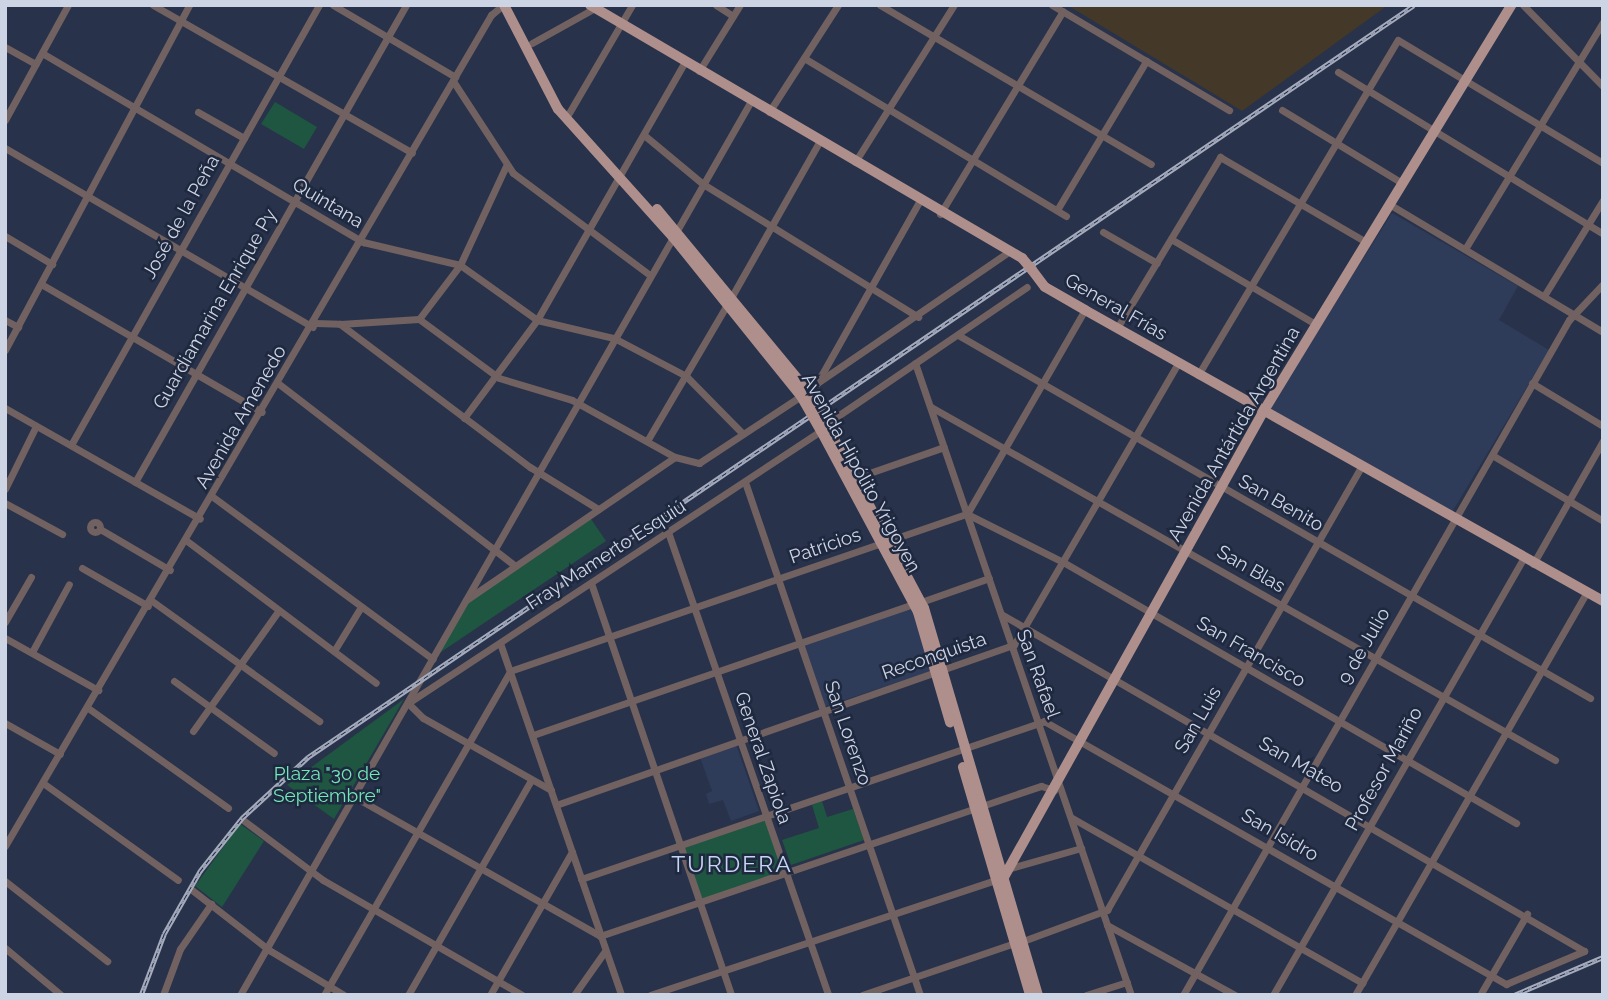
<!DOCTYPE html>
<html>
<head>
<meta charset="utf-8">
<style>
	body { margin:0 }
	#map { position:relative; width:1608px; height:1000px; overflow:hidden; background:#28324a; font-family:Raleway,sans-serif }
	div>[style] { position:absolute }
	.built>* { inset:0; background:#2f3c59 }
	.industrial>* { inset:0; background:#443829 }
	.green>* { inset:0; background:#1f5641 }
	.minor>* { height:7px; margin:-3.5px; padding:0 3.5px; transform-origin:3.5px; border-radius:3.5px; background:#716160 }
	.minor>.ring { margin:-3.5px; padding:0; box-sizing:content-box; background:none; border:7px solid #716160; border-radius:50% }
	.major>* { height:10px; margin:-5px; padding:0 5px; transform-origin:5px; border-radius:5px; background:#ae8f8c }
	.rail>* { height:4.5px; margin-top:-2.25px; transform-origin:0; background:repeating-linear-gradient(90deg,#1e283f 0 5px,#a5acbe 0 10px); box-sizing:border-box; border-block:2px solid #a5acbe }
	.major-bridge>* { height:10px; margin:-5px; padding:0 5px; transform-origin:5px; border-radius:5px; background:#ae8f8c }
	span { translate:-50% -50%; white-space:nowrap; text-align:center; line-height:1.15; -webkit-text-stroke:5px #1e283f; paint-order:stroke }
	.street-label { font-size:19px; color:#cdd4e4 }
	.park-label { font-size:19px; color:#74e7b8 }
	.quarter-label { font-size:23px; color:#c7d5f4; letter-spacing:2px }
	.frame { position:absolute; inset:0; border:7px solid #cdd4e4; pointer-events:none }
</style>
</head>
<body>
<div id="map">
	<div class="built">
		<div style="clip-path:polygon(1392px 213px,1518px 286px,1499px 320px,1549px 350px,1451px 514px,1268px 409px)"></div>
		<div style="clip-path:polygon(914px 607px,932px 671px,823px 707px,802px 643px)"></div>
		<div style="clip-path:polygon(736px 744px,759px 811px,731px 821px,723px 800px,709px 804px,706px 794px,712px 791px,700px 757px)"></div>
	</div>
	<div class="industrial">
		<div style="clip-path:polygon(1067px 5px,1388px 5px,1242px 111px)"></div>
	</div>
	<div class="green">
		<div style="clip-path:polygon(275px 102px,317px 127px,304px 149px,261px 124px)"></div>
		<div style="clip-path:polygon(591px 519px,606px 541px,438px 654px,468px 602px)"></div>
		<div style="clip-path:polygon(404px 699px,334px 819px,287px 785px)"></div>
		<div style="clip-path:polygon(822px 801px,827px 817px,853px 809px,864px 840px,791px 865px,782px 840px,819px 828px,812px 805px)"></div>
		<div style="clip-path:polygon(767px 814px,786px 873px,699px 901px,680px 844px)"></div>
		<div style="clip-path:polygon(240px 824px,264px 841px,222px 907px,195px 886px)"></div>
	</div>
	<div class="minor">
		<div style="left:153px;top:5px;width:298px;rotate:29.7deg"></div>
		<div style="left:333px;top:5px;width:142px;rotate:30.5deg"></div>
		<div style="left:716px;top:5px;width:20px;rotate:33deg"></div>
		<div style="left:880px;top:5px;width:314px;rotate:30.4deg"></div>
		<div style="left:1052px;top:5px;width:206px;rotate:30.7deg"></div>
		<div style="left:1523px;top:5px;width:114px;rotate:45.4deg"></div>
		<div style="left:532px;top:43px;width:72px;rotate:-29.1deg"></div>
		<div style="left:5px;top:47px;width:35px;rotate:29deg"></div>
		<div style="left:42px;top:53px;width:373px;rotate:30.5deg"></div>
		<div style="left:363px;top:242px;width:100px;rotate:13.3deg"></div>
		<div style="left:460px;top:265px;width:95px;rotate:35.5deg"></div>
		<div style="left:537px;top:320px;width:79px;rotate:13.2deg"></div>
		<div style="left:614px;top:338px;width:81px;rotate:27.8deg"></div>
		<div style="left:686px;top:376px;width:81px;rotate:45.5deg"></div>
		<div style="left:804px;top:58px;width:306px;rotate:31.1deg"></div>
		<div style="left:699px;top:71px;width:78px;rotate:-58.2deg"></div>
		<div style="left:1338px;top:72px;width:311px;rotate:31.4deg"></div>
		<div style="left:453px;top:81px;width:110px;rotate:56.9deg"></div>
		<div style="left:513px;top:173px;width:171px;rotate:36.7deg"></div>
		<div style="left:1282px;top:110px;width:140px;rotate:31.3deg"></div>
		<div style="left:198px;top:112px;width:53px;rotate:29.5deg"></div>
		<div style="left:769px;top:112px;width:127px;rotate:-57.2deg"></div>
		<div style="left:569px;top:113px;width:125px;rotate:-59.7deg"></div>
		<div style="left:5px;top:120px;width:131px;rotate:-61.3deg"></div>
		<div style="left:644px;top:135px;width:77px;rotate:39.7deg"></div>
		<div style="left:703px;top:184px;width:253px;rotate:31.7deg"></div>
		<div style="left:5px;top:148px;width:356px;rotate:30.2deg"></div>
		<div style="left:855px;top:162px;width:186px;rotate:-57.8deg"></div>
		<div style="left:1389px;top:204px;width:249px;rotate:30.9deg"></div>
		<div style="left:1057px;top:210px;width:174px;rotate:-59.1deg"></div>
		<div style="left:940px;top:214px;width:237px;rotate:-58.8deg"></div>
		<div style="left:1103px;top:232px;width:62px;rotate:29.9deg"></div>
		<div style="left:5px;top:236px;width:55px;rotate:30.8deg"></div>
		<div style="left:1171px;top:239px;width:169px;rotate:30.5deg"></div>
		<div style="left:1465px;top:249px;width:266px;rotate:-58.7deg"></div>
		<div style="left:41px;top:284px;width:255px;rotate:30.1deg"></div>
		<div style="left:732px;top:296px;width:177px;rotate:-60.5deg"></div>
		<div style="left:1544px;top:296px;width:113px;rotate:-58.4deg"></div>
		<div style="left:419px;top:319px;width:68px;rotate:-52.8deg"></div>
		<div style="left:460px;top:265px;width:109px;rotate:-65.1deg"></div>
		<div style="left:5px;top:320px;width:15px;rotate:28deg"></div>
		<div style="left:315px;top:323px;width:25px;rotate:2deg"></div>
		<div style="left:340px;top:324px;width:238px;rotate:37deg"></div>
		<div style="left:530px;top:467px;width:80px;rotate:31.7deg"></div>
		<div style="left:340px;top:324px;width:79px;rotate:-3.6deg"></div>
		<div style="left:419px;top:319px;width:99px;rotate:36.4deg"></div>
		<div style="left:499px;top:378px;width:76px;rotate:16.8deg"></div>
		<div style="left:572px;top:400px;width:118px;rotate:29deg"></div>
		<div style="left:1117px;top:328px;width:200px;rotate:-58.9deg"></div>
		<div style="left:1220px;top:157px;width:169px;rotate:30.2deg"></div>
		<div style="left:958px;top:335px;width:729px;rotate:29.87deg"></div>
		<div style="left:5px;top:350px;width:391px;rotate:-61.9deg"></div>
		<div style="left:915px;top:363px;width:668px;rotate:71.13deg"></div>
		<div style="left:1198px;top:375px;width:390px;rotate:-59.2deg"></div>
		<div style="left:1398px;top:40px;width:239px;rotate:31deg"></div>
		<div style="left:817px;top:383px;width:230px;rotate:-34.4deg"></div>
		<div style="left:1532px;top:383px;width:83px;rotate:31.2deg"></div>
		<div style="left:279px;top:384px;width:298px;rotate:37.6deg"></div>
		<div style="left:806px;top:389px;width:13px;rotate:-29deg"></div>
		<div style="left:817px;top:383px;width:208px;rotate:-60.6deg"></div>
		<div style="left:931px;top:407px;width:717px;rotate:29.5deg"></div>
		<div style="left:5px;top:408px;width:224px;rotate:29.6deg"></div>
		<div style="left:464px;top:418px;width:122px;rotate:-53.3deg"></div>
		<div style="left:537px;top:320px;width:297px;rotate:-60.2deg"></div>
		<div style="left:826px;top:424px;width:243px;rotate:-34.3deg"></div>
		<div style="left:647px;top:441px;width:160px;rotate:-59.6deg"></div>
		<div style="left:71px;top:445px;width:505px;rotate:-60.59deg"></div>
		<div style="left:1492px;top:455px;width:129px;rotate:30.7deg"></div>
		<div style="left:855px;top:478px;width:94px;rotate:-19.2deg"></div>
		<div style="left:135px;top:482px;width:549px;rotate:-60.4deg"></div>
		<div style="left:745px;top:482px;width:542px;rotate:71.16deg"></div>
		<div style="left:5px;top:489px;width:70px;rotate:-63.8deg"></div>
		<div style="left:213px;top:497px;width:273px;rotate:36.4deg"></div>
		<div style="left:5px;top:503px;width:65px;rotate:28.5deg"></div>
		<div style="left:967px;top:514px;width:107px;rotate:26.6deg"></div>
		<div style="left:1063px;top:562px;width:523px;rotate:29.95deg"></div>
		<div class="ring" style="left:90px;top:522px;width:3px;height:3px"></div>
		<div style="left:100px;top:529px;width:81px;rotate:30.4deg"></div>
		<div style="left:668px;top:532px;width:490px;rotate:70.9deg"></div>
		<div style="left:187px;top:541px;width:236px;rotate:36.9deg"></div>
		<div style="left:1533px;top:564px;width:142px;rotate:-60.4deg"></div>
		<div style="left:82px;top:568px;width:76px;rotate:29.9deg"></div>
		<div style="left:591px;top:583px;width:435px;rotate:71.2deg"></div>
		<div style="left:466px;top:600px;width:253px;rotate:-34.4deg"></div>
		<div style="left:675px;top:457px;width:25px;rotate:14deg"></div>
		<div style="left:699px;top:463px;width:122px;rotate:-33.3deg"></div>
		<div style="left:152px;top:601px;width:206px;rotate:35.7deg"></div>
		<div style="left:921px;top:602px;width:72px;rotate:-19.4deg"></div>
		<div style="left:5px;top:622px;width:52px;rotate:-60deg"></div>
		<div style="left:5px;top:638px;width:107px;rotate:29.2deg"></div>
		<div style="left:500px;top:643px;width:372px;rotate:71deg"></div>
		<div style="left:334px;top:651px;width:52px;rotate:-58.5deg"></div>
		<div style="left:32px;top:652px;width:77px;rotate:-61.4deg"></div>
		<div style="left:174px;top:681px;width:123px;rotate:35.8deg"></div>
		<div style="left:88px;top:708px;width:172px;rotate:35.5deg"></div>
		<div style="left:5px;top:723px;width:63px;rotate:29.4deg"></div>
		<div style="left:193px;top:731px;width:148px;rotate:-54.6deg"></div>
		<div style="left:533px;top:735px;width:403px;rotate:-19deg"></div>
		<div style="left:43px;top:783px;width:166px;rotate:35.7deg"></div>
		<div style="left:551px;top:790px;width:147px;rotate:-150.6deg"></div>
		<div style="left:423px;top:718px;width:21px;rotate:-135deg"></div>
		<div style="left:408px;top:703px;width:495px;rotate:-33.4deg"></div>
		<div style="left:353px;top:796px;width:284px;rotate:29.5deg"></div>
		<div style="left:600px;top:936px;width:466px;rotate:-18.8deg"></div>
		<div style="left:1041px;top:786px;width:14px;rotate:17deg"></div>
		<div style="left:556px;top:805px;width:485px;rotate:-19.3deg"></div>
		<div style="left:1014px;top:645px;width:326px;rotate:-59.8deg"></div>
		<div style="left:1072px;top:818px;width:334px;rotate:29.6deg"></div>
		<div style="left:243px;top:820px;width:100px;rotate:36.9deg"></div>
		<div style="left:323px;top:880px;width:230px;rotate:30deg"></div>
		<div style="left:5px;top:846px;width:963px;rotate:-59.68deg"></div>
		<div style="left:491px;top:15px;width:16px;rotate:-40deg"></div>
		<div style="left:1011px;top:868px;width:73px;rotate:-15.9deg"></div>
		<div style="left:581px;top:879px;width:489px;rotate:-18.8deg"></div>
		<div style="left:1044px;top:721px;width:532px;rotate:29.65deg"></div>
		<div style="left:1506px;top:984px;width:85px;rotate:-22.9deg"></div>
		<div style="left:1584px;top:951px;width:673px;rotate:-149.97deg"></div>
		<div style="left:5px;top:881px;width:130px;rotate:38.1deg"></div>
		<div style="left:192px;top:890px;width:98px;rotate:37.9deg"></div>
		<div style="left:269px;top:950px;width:87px;rotate:31deg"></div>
		<div style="left:1107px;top:925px;width:146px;rotate:28.7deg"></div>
		<div style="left:1023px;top:941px;width:90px;rotate:-20.3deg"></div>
		<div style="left:1107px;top:910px;width:511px;rotate:-60.17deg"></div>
		<div style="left:5px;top:948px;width:73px;rotate:40deg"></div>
		<div style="left:163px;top:995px;width:49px;rotate:-69.7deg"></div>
		<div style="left:180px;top:949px;width:55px;rotate:-55.4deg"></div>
		<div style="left:240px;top:995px;width:1030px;rotate:-60.25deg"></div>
		<div style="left:324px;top:995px;width:374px;rotate:-60.1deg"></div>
		<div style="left:510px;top:671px;width:483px;rotate:-19deg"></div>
		<div style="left:967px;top:514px;width:236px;rotate:-60deg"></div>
		<div style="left:408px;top:995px;width:248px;rotate:-60.2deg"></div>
		<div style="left:490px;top:995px;width:165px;rotate:-60.2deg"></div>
		<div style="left:574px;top:995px;width:54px;rotate:-54.8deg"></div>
		<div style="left:650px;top:995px;width:367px;rotate:-18.4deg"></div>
		<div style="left:862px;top:995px;width:162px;rotate:-18.8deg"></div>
		<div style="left:1086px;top:995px;width:43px;rotate:-17.6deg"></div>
		<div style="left:1183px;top:995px;width:778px;rotate:-60.24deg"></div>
		<div style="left:1569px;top:320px;width:50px;rotate:-46.6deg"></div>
		<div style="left:1273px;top:995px;width:503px;rotate:-60.17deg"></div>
		<div style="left:1355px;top:995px;width:465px;rotate:-60.1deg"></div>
		<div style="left:1480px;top:995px;width:94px;rotate:-59.9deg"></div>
	</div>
	<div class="major">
		<div style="left:504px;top:5px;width:117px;rotate:62.6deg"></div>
		<div style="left:558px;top:109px;width:172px;rotate:48.1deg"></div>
		<div style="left:673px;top:237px;width:204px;rotate:51.2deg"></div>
		<div style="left:590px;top:5px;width:501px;rotate:30.36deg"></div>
		<div style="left:657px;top:209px;width:234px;rotate:50.4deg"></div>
		<div style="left:1032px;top:270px;width:21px;rotate:53deg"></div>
		<div style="left:1045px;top:287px;width:46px;rotate:29.9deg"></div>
		<div style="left:1085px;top:310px;width:594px;rotate:29.33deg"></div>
		<div style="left:826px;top:424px;width:208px;rotate:62deg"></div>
		<div style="left:924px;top:608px;width:403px;rotate:73.6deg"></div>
		<div style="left:821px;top:431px;width:205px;rotate:61.8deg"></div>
		<div style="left:918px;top:612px;width:115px;rotate:73.8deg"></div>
		<div style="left:963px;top:767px;width:238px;rotate:73.6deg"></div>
		<div style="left:999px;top:886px;width:543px;rotate:-60.88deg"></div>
		<div style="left:1263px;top:412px;width:477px;rotate:-58.6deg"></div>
	</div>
	<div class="rail">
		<div style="left:141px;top:995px;width:65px;rotate:-69.3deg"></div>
		<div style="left:164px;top:934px;width:73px;rotate:-60.3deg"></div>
		<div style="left:200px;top:871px;width:68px;rotate:-51.6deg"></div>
		<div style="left:242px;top:818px;width:90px;rotate:-42.7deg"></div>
		<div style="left:308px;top:757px;width:1337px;rotate:-34.21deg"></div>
		<div style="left:1514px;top:995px;width:97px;rotate:-23.1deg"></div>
	</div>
	<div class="major-bridge">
		<div style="left:1022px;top:258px;width:16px;rotate:50deg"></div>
		<div style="left:806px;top:389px;width:40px;rotate:60.3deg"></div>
		<div style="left:801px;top:396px;width:40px;rotate:60.3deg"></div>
	</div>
	<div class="street-label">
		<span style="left:328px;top:203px;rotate:31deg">Quintana</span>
		<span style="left:181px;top:217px;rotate:-61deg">José de la Peña</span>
		<span style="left:1116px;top:307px;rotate:30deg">General Frías</span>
		<span style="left:215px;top:309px;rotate:-60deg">Guardiamarina Enrique Py</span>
		<span style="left:241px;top:417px;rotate:-60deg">Avenida Amenedo</span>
		<span style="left:1234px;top:434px;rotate:-60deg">Avenida Antártida Argentina</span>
		<span style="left:861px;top:473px;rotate:61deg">Avenida Hipólito Yrigoyen</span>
		<span style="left:1281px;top:503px;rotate:30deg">San Benito</span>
		<span style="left:825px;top:546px;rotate:-19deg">Patricios</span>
		<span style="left:606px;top:555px;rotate:-33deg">Fray Mamerto Esquiú</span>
		<span style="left:1251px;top:569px;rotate:30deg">San Blas</span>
		<span style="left:1364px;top:646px;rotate:-60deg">9 de Julio</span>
		<span style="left:1251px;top:652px;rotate:30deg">San Francisco</span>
		<span style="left:934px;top:656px;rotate:-19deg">Reconquista</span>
		<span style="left:1038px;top:674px;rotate:70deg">San Rafael</span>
		<span style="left:1198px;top:720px;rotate:-60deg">San Luis</span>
		<span style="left:848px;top:733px;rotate:71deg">San Lorenzo</span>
		<span style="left:763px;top:758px;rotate:71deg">General Zapiola</span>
		<span style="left:1301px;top:765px;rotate:30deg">San Mateo</span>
		<span style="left:1384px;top:769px;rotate:-61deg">Profesor Mariño</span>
		<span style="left:1280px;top:835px;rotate:30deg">San Isidro</span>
	</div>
	<div class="park-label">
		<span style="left:327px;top:785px">Plaza "30 de<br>Septiembre"</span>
	</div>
	<div class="quarter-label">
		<span style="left:732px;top:864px">TURDERA</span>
	</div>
	<div class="frame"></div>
</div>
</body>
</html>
